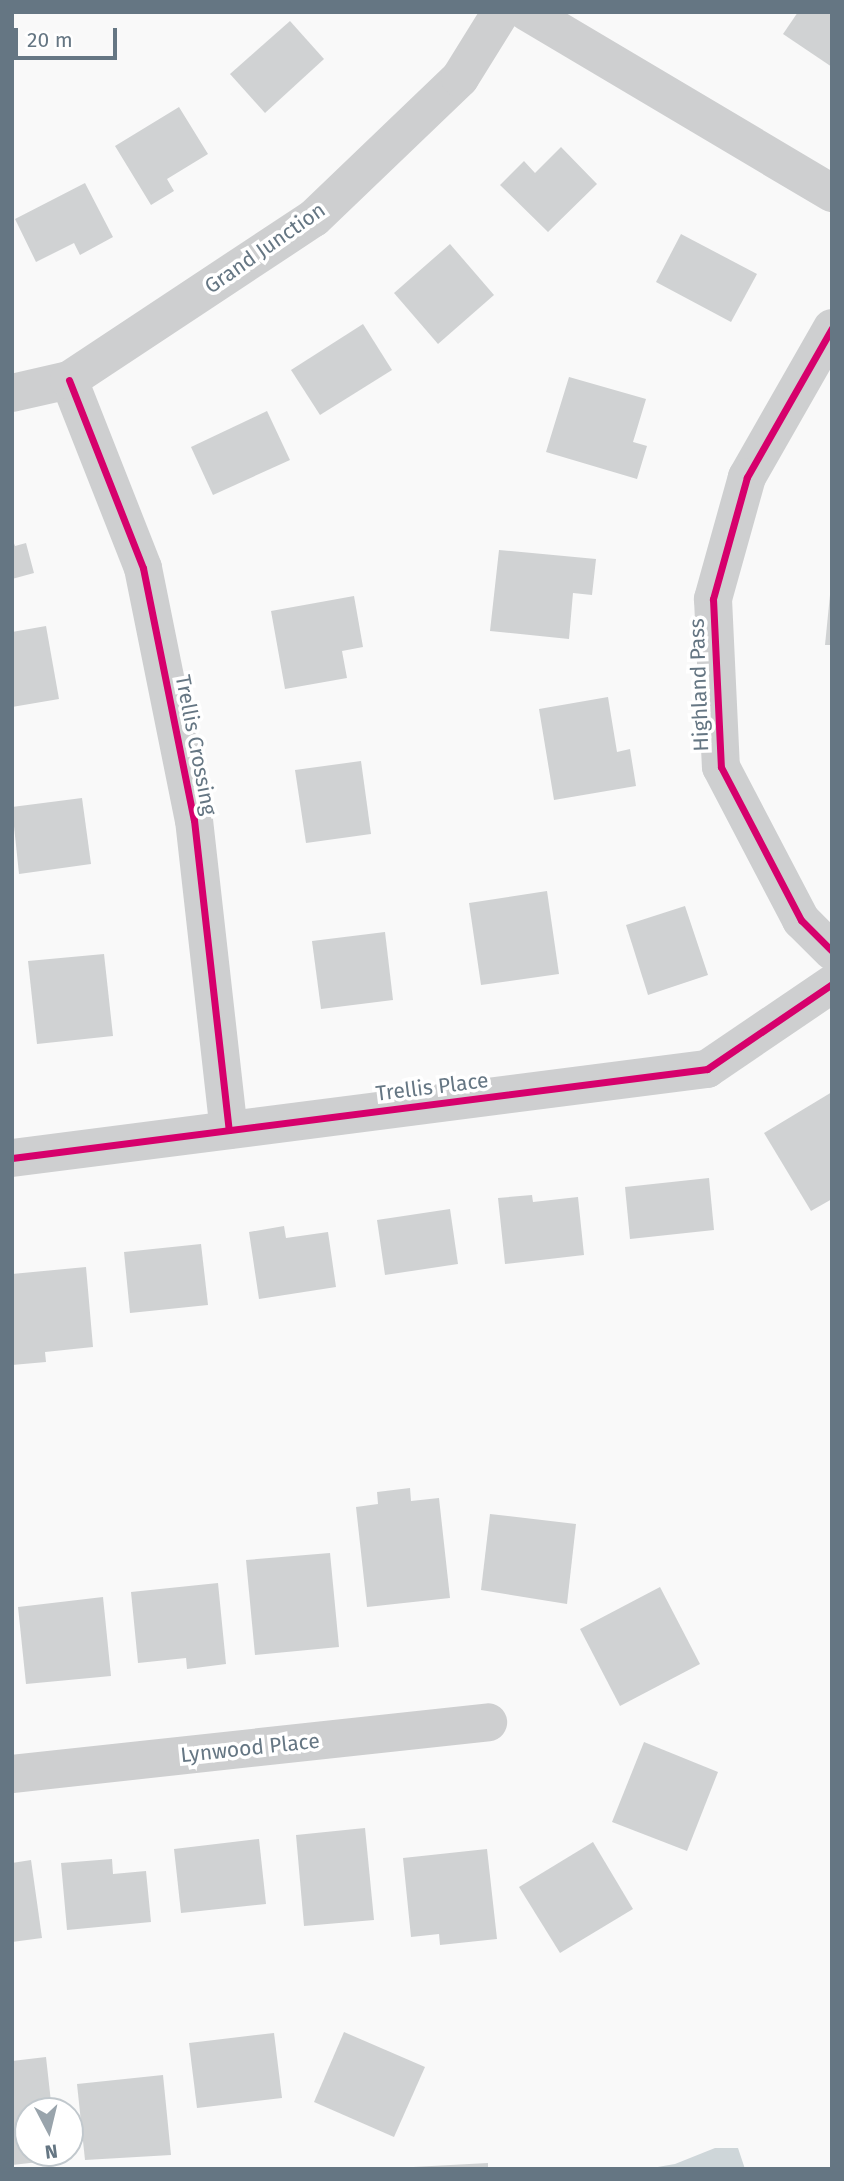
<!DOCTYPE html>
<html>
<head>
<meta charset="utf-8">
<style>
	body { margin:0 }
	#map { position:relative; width:844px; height:2181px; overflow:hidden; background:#f9f9f9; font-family:"Fira Sans",sans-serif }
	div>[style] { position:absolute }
	.water>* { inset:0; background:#ced6d9 }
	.building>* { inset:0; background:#d0d2d3 }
	.street>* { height:38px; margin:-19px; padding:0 19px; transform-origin:19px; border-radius:19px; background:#cecfd0 }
	.cycleway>* { height:7px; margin:-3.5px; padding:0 3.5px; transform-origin:3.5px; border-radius:3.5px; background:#d6006c }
	span { translate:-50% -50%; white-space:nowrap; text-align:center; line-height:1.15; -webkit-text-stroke:7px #fff; paint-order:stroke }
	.street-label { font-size:21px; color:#657683 }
	.frame { position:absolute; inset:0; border:14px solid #657683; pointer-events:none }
	.north { position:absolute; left:14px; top:2097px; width:70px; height:70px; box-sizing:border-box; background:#fff; border:2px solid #c1c8cd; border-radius:50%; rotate:173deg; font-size:19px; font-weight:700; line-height:28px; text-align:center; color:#657683 }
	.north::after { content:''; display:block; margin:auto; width:24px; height:32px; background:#99a4ac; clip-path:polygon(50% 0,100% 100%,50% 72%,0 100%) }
	.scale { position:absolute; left:14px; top:28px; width:103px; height:32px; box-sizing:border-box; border:4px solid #657683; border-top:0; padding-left:9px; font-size:21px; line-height:24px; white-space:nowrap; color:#657683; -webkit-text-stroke:5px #fff; paint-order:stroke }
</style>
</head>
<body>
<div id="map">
	<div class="water">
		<div style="clip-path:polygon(715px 2148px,738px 2148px,745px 2169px,646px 2169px,675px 2164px)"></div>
	</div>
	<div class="building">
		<div style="clip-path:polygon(798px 12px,832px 12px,832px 67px,783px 34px)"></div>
		<div style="clip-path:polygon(290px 21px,324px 59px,265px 113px,230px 74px)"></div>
		<div style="clip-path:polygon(179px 107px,208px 154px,167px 179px,174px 191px,151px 205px,115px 146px)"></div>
		<div style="clip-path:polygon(561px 147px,597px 184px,548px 232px,500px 185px,524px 161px,535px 173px)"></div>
		<div style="clip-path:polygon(85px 183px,113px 237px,80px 255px,74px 243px,36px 262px,15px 219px)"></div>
		<div style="clip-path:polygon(681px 234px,757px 274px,731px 322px,656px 282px)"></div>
		<div style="clip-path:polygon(450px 244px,494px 295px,438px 344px,394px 293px)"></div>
		<div style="clip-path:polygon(363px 324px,392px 370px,320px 415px,291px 370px)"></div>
		<div style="clip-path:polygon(569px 377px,646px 399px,633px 442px,647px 446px,637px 479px,546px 452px)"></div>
		<div style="clip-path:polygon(267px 411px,290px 460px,213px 495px,191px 447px)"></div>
		<div style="clip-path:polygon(12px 538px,15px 546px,26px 543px,34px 573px,12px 579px)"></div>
		<div style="clip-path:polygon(499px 550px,596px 559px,592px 595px,573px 593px,569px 639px,490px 631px)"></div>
		<div style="clip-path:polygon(830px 595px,832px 595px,832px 645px,825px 645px)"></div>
		<div style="clip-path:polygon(354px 596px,363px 647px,342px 651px,347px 678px,285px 689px,271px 611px)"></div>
		<div style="clip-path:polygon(46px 626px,59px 699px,12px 707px,12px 632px)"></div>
		<div style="clip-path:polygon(608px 697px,617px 752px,630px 749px,636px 786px,554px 800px,539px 709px)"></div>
		<div style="clip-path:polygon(361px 761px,371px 834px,306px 843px,295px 770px)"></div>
		<div style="clip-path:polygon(82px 798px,91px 864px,19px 874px,12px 807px)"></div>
		<div style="clip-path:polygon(547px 891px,559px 974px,481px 985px,469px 903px)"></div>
		<div style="clip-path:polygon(685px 906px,708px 975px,648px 995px,626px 925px)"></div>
		<div style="clip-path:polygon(385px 932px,393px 1000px,321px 1009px,312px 941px)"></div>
		<div style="clip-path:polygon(104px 954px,113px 1036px,37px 1044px,28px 961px)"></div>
		<div style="clip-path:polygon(832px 1092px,832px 1199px,811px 1211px,764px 1133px)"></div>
		<div style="clip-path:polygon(709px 1178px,714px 1230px,630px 1239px,625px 1187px)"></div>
		<div style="clip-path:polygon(532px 1195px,533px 1202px,578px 1197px,584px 1255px,505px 1264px,498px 1198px)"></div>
		<div style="clip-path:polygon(450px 1209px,458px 1264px,385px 1275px,377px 1220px)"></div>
		<div style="clip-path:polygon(284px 1226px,286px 1238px,328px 1232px,336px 1287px,259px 1299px,249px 1232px)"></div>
		<div style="clip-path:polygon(201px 1244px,208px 1305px,130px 1313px,124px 1252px)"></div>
		<div style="clip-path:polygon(86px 1267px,93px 1347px,45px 1352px,46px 1362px,12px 1365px,12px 1274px)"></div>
		<div style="clip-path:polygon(410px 1488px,411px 1501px,439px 1498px,450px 1598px,367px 1607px,356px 1507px,378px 1504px,377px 1492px)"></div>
		<div style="clip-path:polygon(490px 1514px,576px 1524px,567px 1604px,481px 1590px)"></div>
		<div style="clip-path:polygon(330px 1553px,339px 1647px,255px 1655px,246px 1560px)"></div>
		<div style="clip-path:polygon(218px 1583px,226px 1664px,187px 1669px,186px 1658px,138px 1663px,131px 1592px)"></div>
		<div style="clip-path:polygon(660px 1587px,700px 1664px,620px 1706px,580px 1629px)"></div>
		<div style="clip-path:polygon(103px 1597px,111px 1676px,26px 1684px,18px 1607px)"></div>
		<div style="clip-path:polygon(644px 1742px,718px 1772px,687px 1851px,612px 1822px)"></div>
		<div style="clip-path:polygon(365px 1828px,374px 1920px,304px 1926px,296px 1835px)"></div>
		<div style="clip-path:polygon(259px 1839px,266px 1904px,181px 1913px,174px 1849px)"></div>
		<div style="clip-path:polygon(593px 1842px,633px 1909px,560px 1953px,519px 1887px)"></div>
		<div style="clip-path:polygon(487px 1849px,497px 1939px,440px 1945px,439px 1934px,411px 1937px,403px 1858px)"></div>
		<div style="clip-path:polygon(112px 1859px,113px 1874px,146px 1871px,151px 1922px,67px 1930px,61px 1863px)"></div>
		<div style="clip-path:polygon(31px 1860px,42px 1938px,12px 1942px,12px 1863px)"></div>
		<div style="clip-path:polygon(344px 2032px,425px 2067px,394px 2137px,314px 2102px)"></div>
		<div style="clip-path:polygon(274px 2033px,282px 2098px,197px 2108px,189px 2043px)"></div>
		<div style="clip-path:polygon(46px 2057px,52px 2111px,28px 2111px,28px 2153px,56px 2153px,57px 2160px,12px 2165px,12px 2061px)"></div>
		<div style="clip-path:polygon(163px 2075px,171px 2155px,85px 2160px,77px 2084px)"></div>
		<div style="clip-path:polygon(488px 2163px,488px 2169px,413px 2169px,413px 2167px)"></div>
	</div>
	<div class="street">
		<div style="left:527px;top:12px;width:355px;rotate:30.7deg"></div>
		<div style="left:832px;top:328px;width:172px;rotate:119.7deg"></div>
		<div style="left:747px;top:477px;width:127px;rotate:105.6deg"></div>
		<div style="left:713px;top:599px;width:168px;rotate:87.3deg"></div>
		<div style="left:721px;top:767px;width:173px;rotate:62.4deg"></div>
		<div style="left:801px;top:920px;width:44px;rotate:45deg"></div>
		<div style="left:69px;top:380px;width:202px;rotate:68.5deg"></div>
		<div style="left:143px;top:568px;width:257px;rotate:78.6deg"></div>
		<div style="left:194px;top:820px;width:312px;rotate:83.6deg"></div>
		<div style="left:12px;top:393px;width:58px;rotate:-12.8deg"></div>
		<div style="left:69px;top:380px;width:294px;rotate:-33.5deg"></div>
		<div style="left:314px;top:218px;width:202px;rotate:-43.8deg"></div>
		<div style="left:460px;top:78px;width:78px;rotate:-58.2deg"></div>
		<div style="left:12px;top:1158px;width:701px;rotate:-7.3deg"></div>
		<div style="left:707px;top:1069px;width:151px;rotate:-34.2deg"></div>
		<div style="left:12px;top:1774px;width:479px;rotate:-6.2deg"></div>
	</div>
	<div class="cycleway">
		<div style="left:832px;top:328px;width:172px;rotate:119.7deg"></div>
		<div style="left:747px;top:477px;width:127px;rotate:105.6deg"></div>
		<div style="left:713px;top:599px;width:168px;rotate:87.3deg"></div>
		<div style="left:721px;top:767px;width:173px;rotate:62.4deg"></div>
		<div style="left:801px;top:920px;width:44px;rotate:45deg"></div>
		<div style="left:69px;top:380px;width:202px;rotate:68.5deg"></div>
		<div style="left:143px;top:568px;width:257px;rotate:78.6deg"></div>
		<div style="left:194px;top:820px;width:312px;rotate:83.6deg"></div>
		<div style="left:12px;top:1158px;width:701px;rotate:-7.3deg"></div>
		<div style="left:707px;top:1069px;width:151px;rotate:-34.2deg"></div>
	</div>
	<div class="street-label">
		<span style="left:265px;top:248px;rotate:-35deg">Grand Junction</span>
		<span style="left:699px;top:685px;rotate:-92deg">Highland Pass</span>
		<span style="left:196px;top:745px;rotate:79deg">Trellis Crossing</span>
		<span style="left:432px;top:1087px;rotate:-7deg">Trellis Place</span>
		<span style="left:250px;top:1748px;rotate:-6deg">Lynwood Place</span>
	</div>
	<div class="frame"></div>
	<div class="north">N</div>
	<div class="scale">20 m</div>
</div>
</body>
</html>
